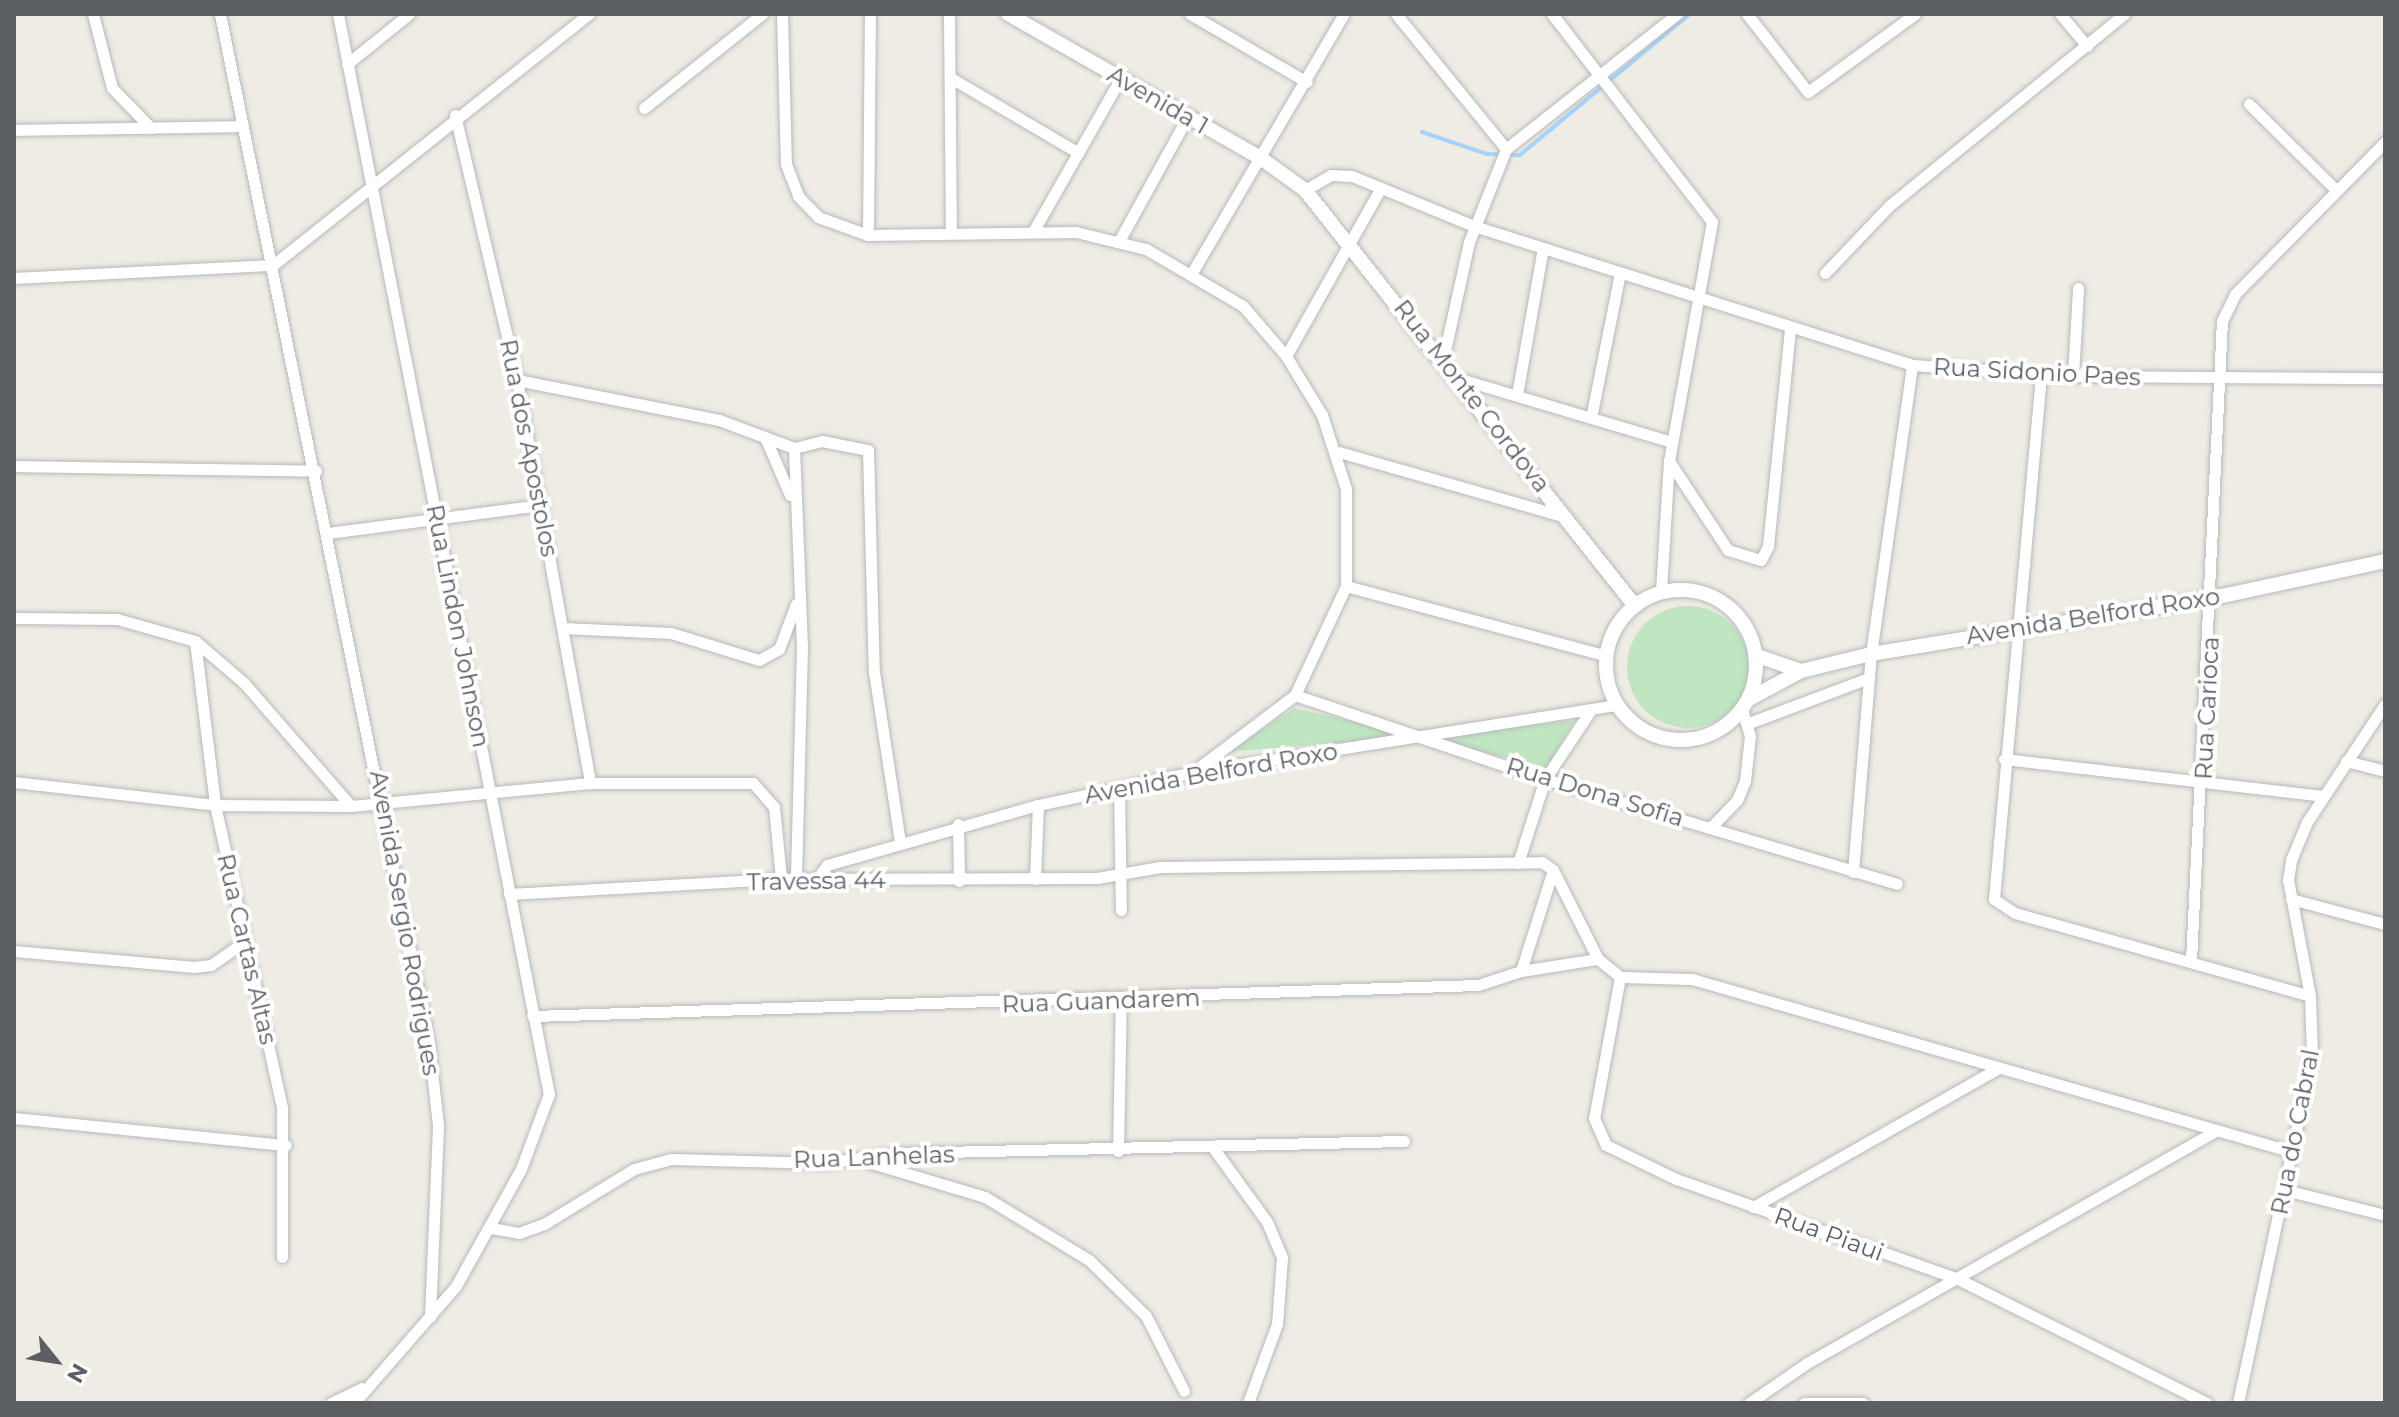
<!DOCTYPE html>
<html>
<head>
<meta charset="utf-8">
<style>
	body { margin:0 }
	#map { position:relative; width:2399px; height:1417px; overflow:hidden; background:#eeece3; font-family:Montserrat,sans-serif }
	div>[style] { position:absolute }
	.green>* { inset:0; background:#c0e5c1 }
	.round { border-radius:50% }
	.stream>* { height:4px; margin:-2px; padding:0 2px; transform-origin:2px; border-radius:2px; background:#a4d4fd }
	.roads { filter:drop-shadow(0 0 2px #b6b9bd) drop-shadow(0 0 2px #b6b9bd) }
	.minor>* { height:11px; margin:-5.5px; padding:0 5.5px; transform-origin:5.5px; border-radius:5.5px; background:#fff }
	.tertiary>* { height:14px; margin:-7px; padding:0 7px; transform-origin:7px; border-radius:7px; background:#fff }
	.tertiary>.ring { margin:-7px; padding:0; box-sizing:content-box; background:none; border:14px solid #fff; border-radius:50% }
	span { translate:-50% -50%; white-space:nowrap; text-align:center; line-height:1.15; -webkit-text-stroke:8px #fff; paint-order:stroke }
	.street-label { font-size:24px; color:#5b5f64 }
	.frame { position:absolute; inset:0; border:16px solid #5b5f64; pointer-events:none }
	.north { position:absolute; left:16px; top:1321px; width:80px; height:80px; -webkit-text-stroke:6px #fff; paint-order:stroke; rotate:120deg; font-size:22px; font-weight:700; line-height:32px; text-align:center; color:#5b5f64 }
	.north::after { content:''; display:block; margin:auto; width:28px; height:36px; background:#5b5f64; clip-path:polygon(50% 0,100% 100%,50% 72%,0 100%) }
</style>
</head>
<body>
<div id="map">
	<div class="green">
		<div class="round" style="left:1627px;top:606px;width:122px;height:122px"></div>
		<div style="clip-path:polygon(1294px 708px,1419px 736px,1574px 721px,1547px 768px,1419px 736px,1228px 752px)"></div>
	</div>
	<div class="stream">
		<div style="left:1422px;top:132px;width:69px;rotate:18.7deg"></div>
		<div style="left:1487px;top:154px;width:33px;rotate:2deg"></div>
		<div style="left:1520px;top:155px;width:221px;rotate:-39.7deg"></div>
	</div>
	<div class="roads">
		<div class="minor">
			<div style="left:93px;top:14px;width:76px;rotate:75.6deg"></div>
			<div style="left:112px;top:88px;width:56px;rotate:45.7deg"></div>
			<div style="left:220px;top:14px;width:1051px;rotate:78.53deg"></div>
			<div style="left:429px;top:1044px;width:82px;rotate:83.7deg"></div>
			<div style="left:438px;top:1126px;width:191px;rotate:92.4deg"></div>
			<div style="left:338px;top:14px;width:1100px;rotate:78.95deg"></div>
			<div style="left:549px;top:1094px;width:80px;rotate:110.5deg"></div>
			<div style="left:521px;top:1169px;width:134px;rotate:119.1deg"></div>
			<div style="left:456px;top:1286px;width:155px;rotate:131.1deg"></div>
			<div style="left:782px;top:14px;width:150px;rotate:88.5deg"></div>
			<div style="left:786px;top:164px;width:34px;rotate:69deg"></div>
			<div style="left:798px;top:196px;width:29px;rotate:46deg"></div>
			<div style="left:818px;top:217px;width:53px;rotate:19.8deg"></div>
			<div style="left:868px;top:235px;width:208px;rotate:-0.8deg"></div>
			<div style="left:1076px;top:232px;width:72px;rotate:13.7deg"></div>
			<div style="left:1146px;top:249px;width:113px;rotate:30.4deg"></div>
			<div style="left:1243px;top:306px;width:66px;rotate:49.3deg"></div>
			<div style="left:1286px;top:356px;width:69px;rotate:58.6deg"></div>
			<div style="left:1322px;top:415px;width:78px;rotate:72deg"></div>
			<div style="left:1346px;top:489px;width:97px;rotate:90deg"></div>
			<div style="left:1346px;top:586px;width:120px;rotate:115.1deg"></div>
			<div style="left:1295px;top:695px;width:128px;rotate:143deg"></div>
			<div style="left:949px;top:14px;width:217px;rotate:89.5deg"></div>
			<div style="left:1190px;top:14px;width:135px;rotate:30.2deg"></div>
			<div style="left:1396px;top:14px;width:174px;rotate:50.8deg"></div>
			<div style="left:1552px;top:14px;width:262px;rotate:52.4deg"></div>
			<div style="left:1712px;top:222px;width:242px;rotate:100.2deg"></div>
			<div style="left:1669px;top:460px;width:132px;rotate:93.5deg"></div>
			<div style="left:1747px;top:14px;width:99px;rotate:52deg"></div>
			<div style="left:1808px;top:92px;width:132px;rotate:-36.1deg"></div>
			<div style="left:2060px;top:14px;width:42px;rotate:49.8deg"></div>
			<div style="left:347px;top:64px;width:80px;rotate:-38.9deg"></div>
			<div style="left:951px;top:78px;width:148px;rotate:30.4deg"></div>
			<div style="left:2249px;top:104px;width:122px;rotate:44.7deg"></div>
			<div style="left:644px;top:108px;width:151px;rotate:-38.5deg"></div>
			<div style="left:455px;top:115px;width:272px;rotate:76.8deg"></div>
			<div style="left:517px;top:380px;width:410px;rotate:79.7deg"></div>
			<div style="left:14px;top:130px;width:229px;rotate:-1deg"></div>
			<div style="left:1305px;top:190px;width:30px;rotate:-30deg"></div>
			<div style="left:1331px;top:175px;width:21px;rotate:3deg"></div>
			<div style="left:1352px;top:176px;width:132px;rotate:22.3deg"></div>
			<div style="left:1474px;top:226px;width:460px;rotate:17.6deg"></div>
			<div style="left:1912px;top:365px;width:161px;rotate:3.9deg"></div>
			<div style="left:2073px;top:376px;width:312px;rotate:0.4deg"></div>
			<div style="left:1034px;top:230px;width:174px;rotate:-60.3deg"></div>
			<div style="left:868px;top:235px;width:221px;rotate:-89.5deg"></div>
			<div style="left:1119px;top:241px;width:141px;rotate:-61.1deg"></div>
			<div style="left:1193px;top:271px;width:298px;rotate:-59.6deg"></div>
			<div style="left:1825px;top:273px;width:94px;rotate:-46.3deg"></div>
			<div style="left:1890px;top:205px;width:302px;rotate:-39.2deg"></div>
			<div style="left:14px;top:278px;width:259px;rotate:-2.9deg"></div>
			<div style="left:273px;top:265px;width:404px;rotate:-38.5deg"></div>
			<div style="left:1286px;top:356px;width:192px;rotate:-60.6deg"></div>
			<div style="left:1443px;top:360px;width:121px;rotate:-77.6deg"></div>
			<div style="left:1469px;top:242px;width:100px;rotate:-68.3deg"></div>
			<div style="left:1506px;top:149px;width:218px;rotate:-38.3deg"></div>
			<div style="left:2041px;top:375px;width:526px;rotate:95.13deg"></div>
			<div style="left:1994px;top:899px;width:25px;rotate:34deg"></div>
			<div style="left:2015px;top:913px;width:306px;rotate:15.7deg"></div>
			<div style="left:2073px;top:376px;width:88px;rotate:-86.7deg"></div>
			<div style="left:1457px;top:378px;width:224px;rotate:16.6deg"></div>
			<div style="left:517px;top:380px;width:206px;rotate:11.2deg"></div>
			<div style="left:719px;top:420px;width:80px;rotate:20.5deg"></div>
			<div style="left:794px;top:448px;width:29px;rotate:-14deg"></div>
			<div style="left:822px;top:441px;width:47px;rotate:11.1deg"></div>
			<div style="left:868px;top:450px;width:222px;rotate:88.5deg"></div>
			<div style="left:874px;top:672px;width:171px;rotate:81.3deg"></div>
			<div style="left:1517px;top:395px;width:149px;rotate:-80deg"></div>
			<div style="left:1591px;top:418px;width:148px;rotate:-78.7deg"></div>
			<div style="left:765px;top:437px;width:63px;rotate:66.7deg"></div>
			<div style="left:794px;top:448px;width:199px;rotate:87.7deg"></div>
			<div style="left:802px;top:647px;width:232px;rotate:91.5deg"></div>
			<div style="left:1339px;top:452px;width:235px;rotate:16deg"></div>
			<div style="left:1669px;top:461px;width:107px;rotate:56.5deg"></div>
			<div style="left:1728px;top:550px;width:34px;rotate:17deg"></div>
			<div style="left:1761px;top:560px;width:16px;rotate:-63deg"></div>
			<div style="left:1768px;top:546px;width:219px;rotate:-84.2deg"></div>
			<div style="left:14px;top:466px;width:302px;rotate:0.9deg"></div>
			<div style="left:328px;top:533px;width:216px;rotate:-7.5deg"></div>
			<div style="left:1346px;top:586px;width:270px;rotate:15deg"></div>
			<div style="left:14px;top:618px;width:103px;rotate:0.6deg"></div>
			<div style="left:117px;top:619px;width:81px;rotate:15.8deg"></div>
			<div style="left:195px;top:641px;width:65px;rotate:40.6deg"></div>
			<div style="left:244px;top:683px;width:163px;rotate:49deg"></div>
			<div style="left:563px;top:628px;width:108px;rotate:2.7deg"></div>
			<div style="left:671px;top:633px;width:92px;rotate:17.1deg"></div>
			<div style="left:759px;top:660px;width:23px;rotate:-29deg"></div>
			<div style="left:779px;top:649px;width:48px;rotate:-69.3deg"></div>
			<div style="left:195px;top:641px;width:165px;rotate:83deg"></div>
			<div style="left:215px;top:805px;width:310px;rotate:77.5deg"></div>
			<div style="left:282px;top:1108px;width:149px;rotate:90deg"></div>
			<div style="left:1295px;top:695px;width:264px;rotate:18.6deg"></div>
			<div style="left:1545px;top:779px;width:367px;rotate:16.6deg"></div>
			<div style="left:1749px;top:723px;width:128px;rotate:-20.6deg"></div>
			<div style="left:2004px;top:759px;width:321px;rotate:6.6deg"></div>
			<div style="left:2346px;top:761px;width:40px;rotate:14.4deg"></div>
			<div style="left:14px;top:782px;width:202px;rotate:6.5deg"></div>
			<div style="left:215px;top:805px;width:136px;rotate:0.4deg"></div>
			<div style="left:351px;top:806px;width:240px;rotate:-5.5deg"></div>
			<div style="left:590px;top:783px;width:163px"></div>
			<div style="left:753px;top:783px;width:32px;rotate:49deg"></div>
			<div style="left:774px;top:807px;width:72px;rotate:84.4deg"></div>
			<div style="left:1119px;top:789px;width:121px;rotate:89.1deg"></div>
			<div style="left:958px;top:824px;width:57px;rotate:89deg"></div>
			<div style="left:1710px;top:828px;width:39px;rotate:-46deg"></div>
			<div style="left:1737px;top:800px;width:21px;rotate:-67deg"></div>
			<div style="left:1745px;top:781px;width:45px;rotate:-83.7deg"></div>
			<div style="left:1750px;top:736px;width:27px;rotate:-107deg"></div>
			<div style="left:1518px;top:863px;width:88px;rotate:-72.2deg"></div>
			<div style="left:1545px;top:779px;width:82px;rotate:-56.5deg"></div>
			<div style="left:1553px;top:870px;width:100px;rotate:63.2deg"></div>
			<div style="left:1598px;top:959px;width:28px;rotate:39deg"></div>
			<div style="left:1620px;top:977px;width:143px;rotate:100.4deg"></div>
			<div style="left:1594px;top:1118px;width:30px;rotate:66deg"></div>
			<div style="left:1606px;top:1145px;width:78px;rotate:25.9deg"></div>
			<div style="left:1676px;top:1179px;width:299px;rotate:19.5deg"></div>
			<div style="left:1958px;top:1279px;width:278px;rotate:26.5deg"></div>
			<div style="left:1853px;top:872px;width:219px;rotate:-85.3deg"></div>
			<div style="left:1871px;top:654px;width:292px;rotate:-81.9deg"></div>
			<div style="left:817px;top:879px;width:17px;rotate:-54deg"></div>
			<div style="left:827px;top:865px;width:219px;rotate:-15.9deg"></div>
			<div style="left:1038px;top:805px;width:158px;rotate:-12deg"></div>
			<div style="left:1193px;top:772px;width:430px;rotate:-9deg"></div>
			<div style="left:1035px;top:879px;width:74px;rotate:-87.7deg"></div>
			<div style="left:509px;top:894px;width:272px;rotate:-3.2deg"></div>
			<div style="left:781px;top:879px;width:316px;rotate:-0.2deg"></div>
			<div style="left:1097px;top:878px;width:64px;rotate:-9.9deg"></div>
			<div style="left:1160px;top:867px;width:382px;rotate:-0.7deg"></div>
			<div style="left:1542px;top:862px;width:14px;rotate:36deg"></div>
			<div style="left:1553px;top:870px;width:106px;rotate:107.6deg"></div>
			<div style="left:1521px;top:971px;width:45px;rotate:162deg"></div>
			<div style="left:1478px;top:985px;width:946px;rotate:178.12deg"></div>
			<div style="left:2291px;top:899px;width:97px;rotate:14.9deg"></div>
			<div style="left:14px;top:951px;width:181px;rotate:5.1deg"></div>
			<div style="left:194px;top:967px;width:17px;rotate:-7deg"></div>
			<div style="left:211px;top:965px;width:38px;rotate:-35deg"></div>
			<div style="left:2191px;top:961px;width:641px;rotate:-87.23deg"></div>
			<div style="left:2222px;top:321px;width:30px;rotate:-64deg"></div>
			<div style="left:2235px;top:294px;width:214px;rotate:-45.4deg"></div>
			<div style="left:1521px;top:971px;width:78px;rotate:-8.9deg"></div>
			<div style="left:1620px;top:977px;width:72px;rotate:1.6deg"></div>
			<div style="left:1692px;top:979px;width:625px;rotate:16.06deg"></div>
			<div style="left:14px;top:1118px;width:273px;rotate:5.7deg"></div>
			<div style="left:1214px;top:1149px;width:90px;rotate:54deg"></div>
			<div style="left:1267px;top:1222px;width:39px;rotate:67deg"></div>
			<div style="left:1282px;top:1258px;width:66px;rotate:94.3deg"></div>
			<div style="left:1277px;top:1324px;width:84px;rotate:110.2deg"></div>
			<div style="left:1118px;top:1151px;width:150px;rotate:-88.9deg"></div>
			<div style="left:865px;top:1161px;width:125px;rotate:16.7deg"></div>
			<div style="left:985px;top:1197px;width:122px;rotate:31.2deg"></div>
			<div style="left:1089px;top:1260px;width:80px;rotate:44.5deg"></div>
			<div style="left:1146px;top:1316px;width:84px;rotate:63.1deg"></div>
			<div style="left:2285px;top:1190px;width:103px;rotate:14deg"></div>
			<div style="left:1753px;top:1207px;width:283px;rotate:-29.5deg"></div>
			<div style="left:491px;top:1228px;width:28px;rotate:10deg"></div>
			<div style="left:519px;top:1233px;width:27px;rotate:-20deg"></div>
			<div style="left:544px;top:1224px;width:105px;rotate:-31.4deg"></div>
			<div style="left:634px;top:1169px;width:38px;rotate:-15deg"></div>
			<div style="left:671px;top:1159px;width:153px;rotate:1.5deg"></div>
			<div style="left:824px;top:1163px;width:78px;rotate:-7.4deg"></div>
			<div style="left:901px;top:1153px;width:503px;rotate:-1.37deg"></div>
			<div style="left:331px;top:1403px;width:34px;rotate:-26deg"></div>
			<div style="left:1749px;top:1403px;width:70px;rotate:-34.6deg"></div>
			<div style="left:1807px;top:1363px;width:469px;rotate:-29.6deg"></div>
			<div style="left:1804px;top:1403px;width:59px"></div>
			<div style="left:2238px;top:1403px;width:357px;rotate:-78deg"></div>
			<div style="left:2312px;top:1054px;width:58px;rotate:-92deg"></div>
			<div style="left:2310px;top:996px;width:118px;rotate:-100.7deg"></div>
			<div style="left:2288px;top:880px;width:20px;rotate:-81deg"></div>
			<div style="left:2291px;top:860px;width:41px;rotate:-67.2deg"></div>
			<div style="left:2307px;top:822px;width:141px;rotate:-56.5deg"></div>
		</div>
		<div class="tertiary">
			<div style="left:1008px;top:14px;width:292px;rotate:29.7deg"></div>
			<div style="left:1262px;top:159px;width:53px;rotate:35.8deg"></div>
			<div style="left:1305px;top:190px;width:531px;rotate:51.58deg"></div>
			<div class="ring" style="left:1606px;top:590px;width:136px;height:136px"></div>
			<div style="left:1755px;top:655px;width:49px;rotate:19.2deg"></div>
			<div style="left:1749px;top:699px;width:59px;rotate:-28.3deg"></div>
			<div style="left:1801px;top:671px;width:72px;rotate:-13.7deg"></div>
			<div style="left:1871px;top:654px;width:347px;rotate:-9.3deg"></div>
			<div style="left:2213px;top:598px;width:176px;rotate:-12.1deg"></div>
		</div>
	</div>
	<div class="street-label">
		<span style="left:1158px;top:100px;rotate:30deg">Avenida 1</span>
		<span style="left:2037px;top:372px;rotate:3deg">Rua Sidonio Paes</span>
		<span style="left:1472px;top:396px;rotate:52deg">Rua Monte Cordova</span>
		<span style="left:529px;top:448px;rotate:79deg">Rua dos Apostolos</span>
		<span style="left:2093px;top:616px;rotate:-9deg">Avenida Belford Roxo</span>
		<span style="left:458px;top:626px;rotate:79deg">Rua Lindon Johnson</span>
		<span style="left:2207px;top:708px;rotate:-87deg">Rua Carioca</span>
		<span style="left:1211px;top:773px;rotate:-10deg">Avenida Belford Roxo</span>
		<span style="left:1595px;top:792px;rotate:17deg">Rua Dona Sofia</span>
		<span style="left:816px;top:881px;rotate:-1deg">Travessa 44</span>
		<span style="left:405px;top:923px;rotate:80deg">Avenida Sergio Rodrigues</span>
		<span style="left:247px;top:949px;rotate:77deg">Rua Cartas Altas</span>
		<span style="left:1101px;top:1001px;rotate:-2deg">Rua Guandarem</span>
		<span style="left:2295px;top:1132px;rotate:-79deg">Rua do Cabral</span>
		<span style="left:874px;top:1157px;rotate:-2deg">Rua Lanhelas</span>
		<span style="left:1829px;top:1234px;rotate:20deg">Rua Piaui</span>
	</div>
	<div class="frame"></div>
	<div class="north">N</div>
</div>
</body>
</html>
